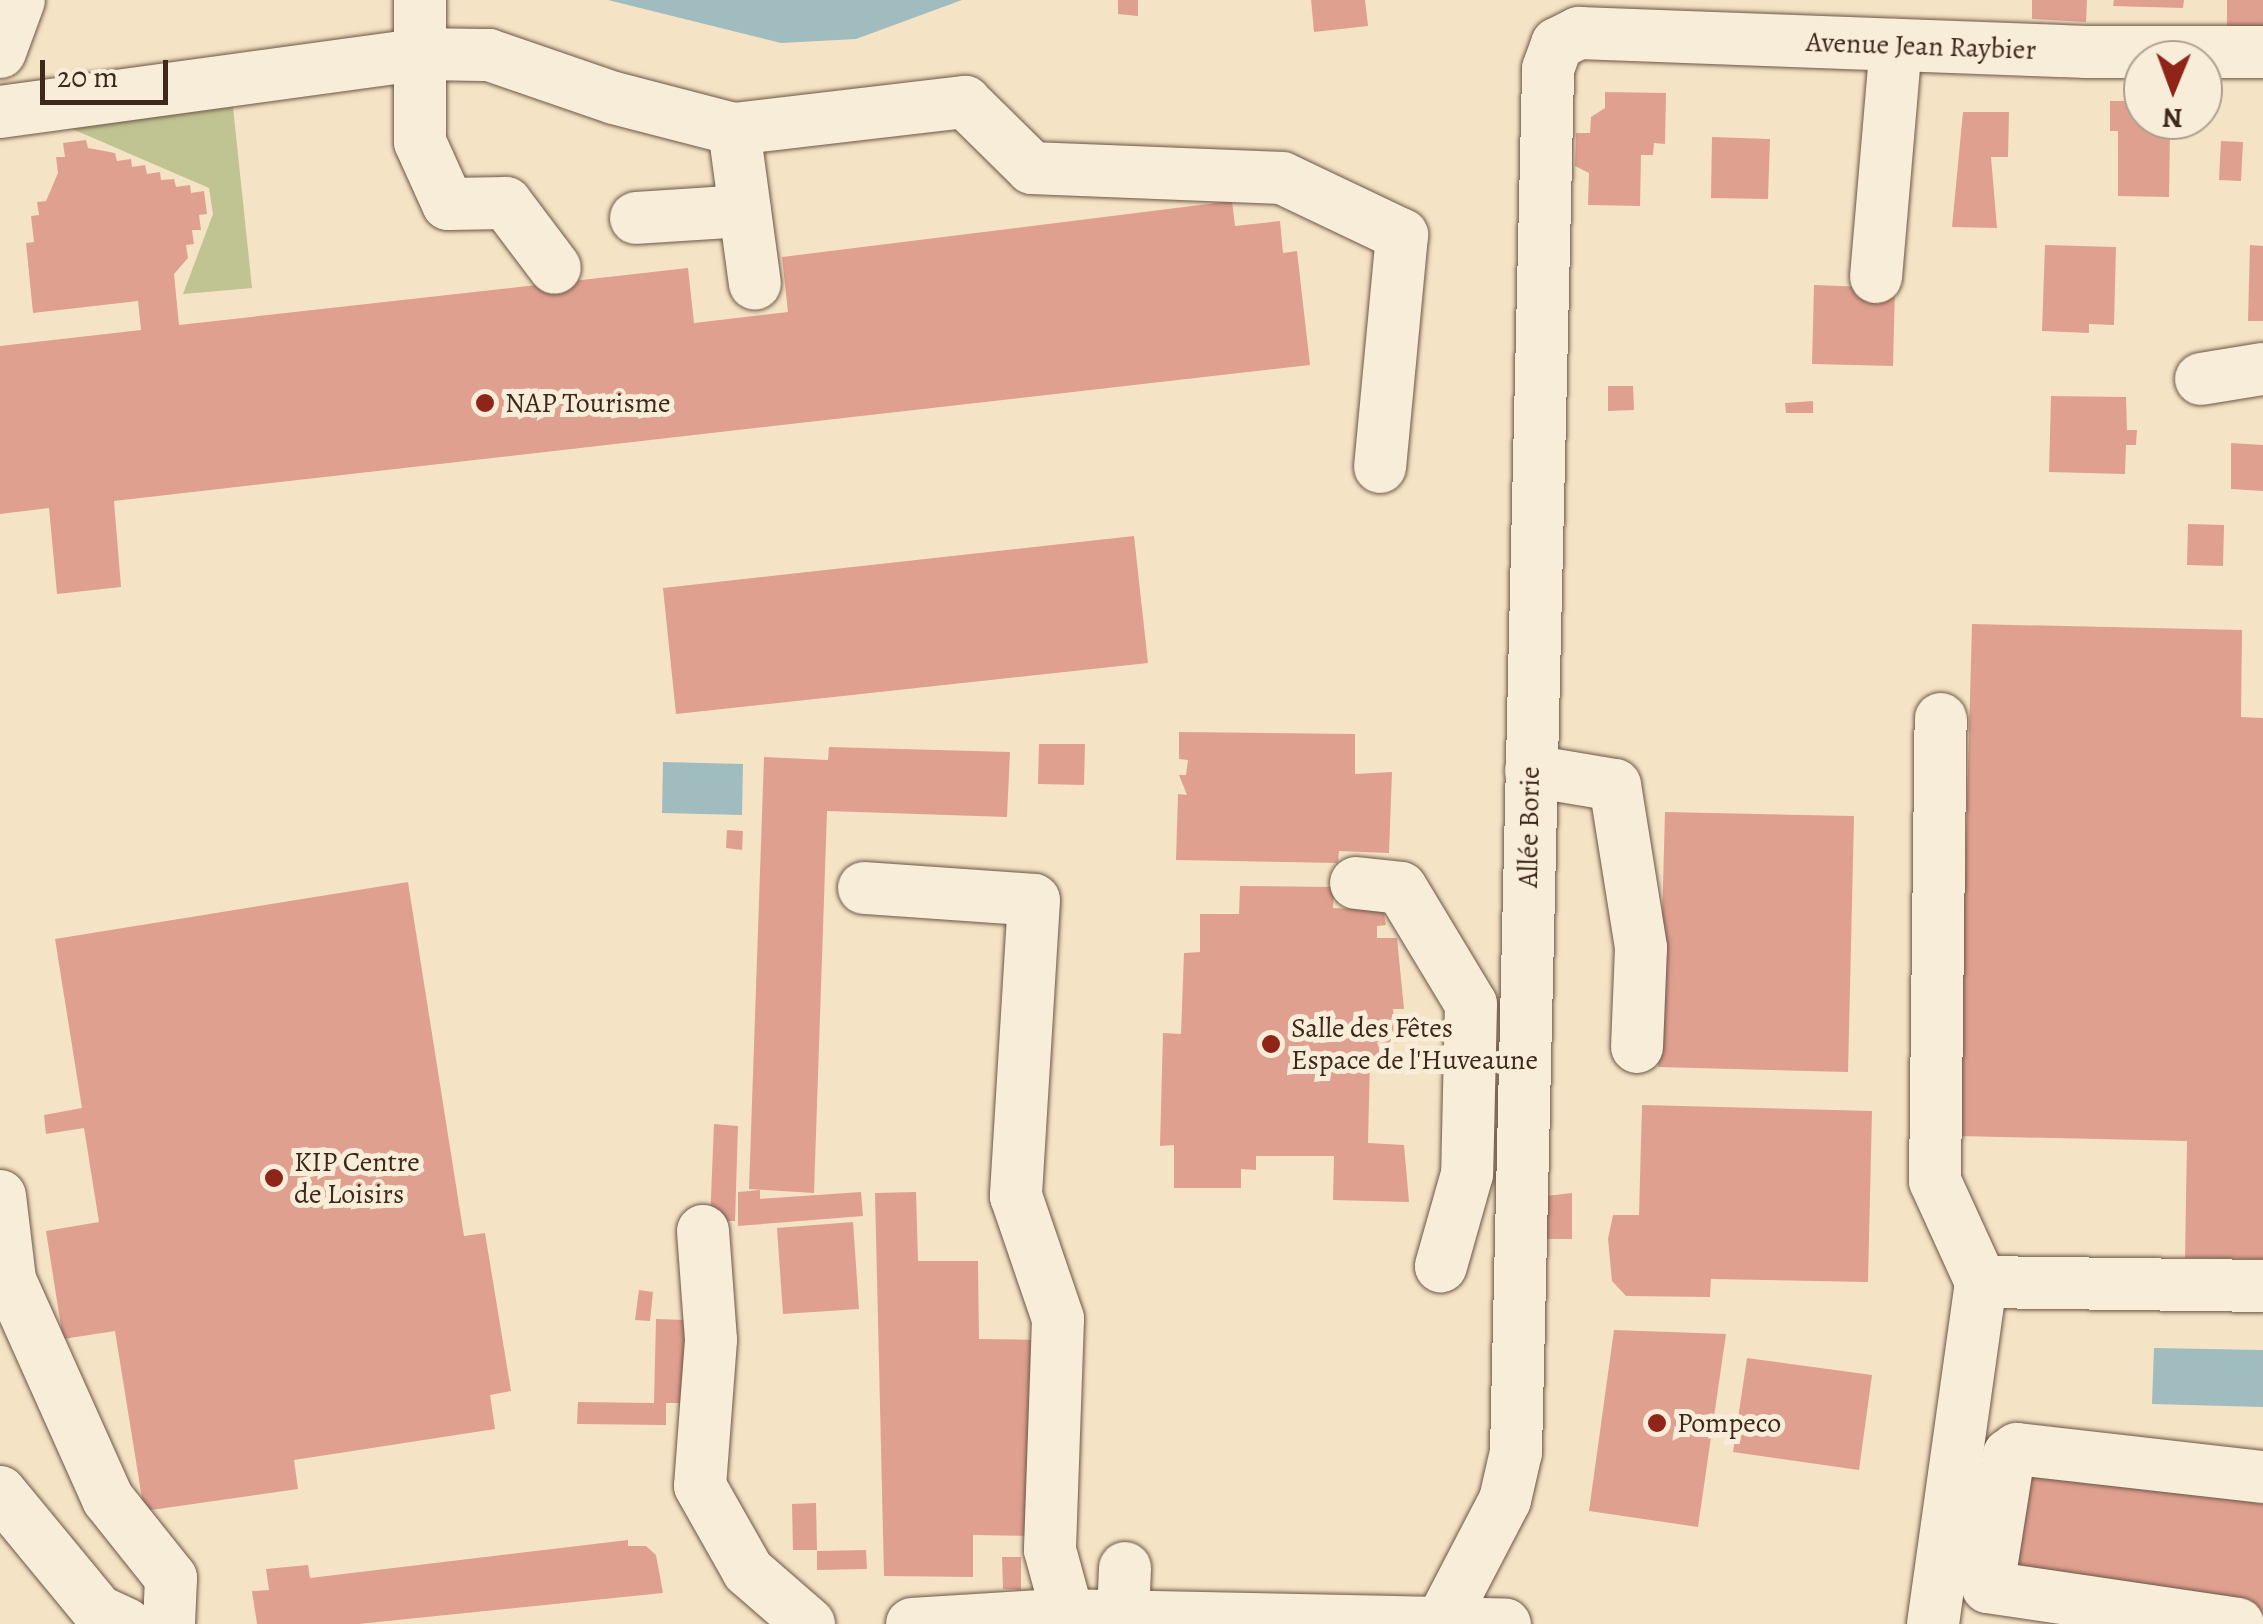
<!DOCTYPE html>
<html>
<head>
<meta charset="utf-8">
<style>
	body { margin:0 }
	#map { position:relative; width:2263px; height:1624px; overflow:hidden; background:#f5e3c5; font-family:Alegreya,serif }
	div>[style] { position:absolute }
	.green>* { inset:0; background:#c0c392 }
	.water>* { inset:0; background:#a0bcbe }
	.building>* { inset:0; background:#e0a090 }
	.roads { filter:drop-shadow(0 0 2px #6c5746) drop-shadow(0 0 2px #6c5746) }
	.minor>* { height:52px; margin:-26px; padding:0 26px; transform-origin:26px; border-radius:26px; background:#f8edd9 }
	.dots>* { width:28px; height:28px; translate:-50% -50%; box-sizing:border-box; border:5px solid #f8edd9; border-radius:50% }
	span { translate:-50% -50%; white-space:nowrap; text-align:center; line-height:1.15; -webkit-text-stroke:10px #f8edd9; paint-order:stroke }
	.street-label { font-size:28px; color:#3e281b }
	.poi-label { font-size:28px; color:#3e281b }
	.left { translate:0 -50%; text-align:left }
	.north { position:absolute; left:2123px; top:40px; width:100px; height:100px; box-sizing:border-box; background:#f8edd9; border:2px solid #ae9e8d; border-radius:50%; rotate:181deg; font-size:28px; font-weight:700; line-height:40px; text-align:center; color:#3e281b }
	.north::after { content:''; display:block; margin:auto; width:35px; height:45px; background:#8f2418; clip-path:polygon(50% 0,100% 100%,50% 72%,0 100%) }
	.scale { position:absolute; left:40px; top:60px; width:128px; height:45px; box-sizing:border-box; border:5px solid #3e281b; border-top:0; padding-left:12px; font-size:30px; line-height:35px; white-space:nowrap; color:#3e281b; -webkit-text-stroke:8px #f8edd9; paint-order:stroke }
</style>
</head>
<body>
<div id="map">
	<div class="green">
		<div style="clip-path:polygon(233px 107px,252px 288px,183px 294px,213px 214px,209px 188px,70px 128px)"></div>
	</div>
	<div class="water">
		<div style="clip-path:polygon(608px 0,962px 0,856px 39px,781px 43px)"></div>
		<div style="clip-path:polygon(663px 762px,743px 764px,742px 815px,662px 813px)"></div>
		<div style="clip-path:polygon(2154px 1348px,2263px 1350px,2263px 1407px,2152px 1404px)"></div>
	</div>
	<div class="building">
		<div style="clip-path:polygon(1118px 0,1138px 0,1138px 16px,1118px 14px)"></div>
		<div style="clip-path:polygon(1311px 0,1365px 0,1368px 26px,1314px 32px)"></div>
		<div style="clip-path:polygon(2032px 0,2087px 0,2086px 22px,2032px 19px)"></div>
		<div style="clip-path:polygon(2114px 0,2184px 0,2183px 8px,2113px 6px)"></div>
		<div style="clip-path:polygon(2227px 0,2263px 0,2263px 28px,2227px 28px)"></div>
		<div style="clip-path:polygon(1605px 92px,1666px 93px,1665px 144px,1654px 143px,1653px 155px,1641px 155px,1640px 206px,1588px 205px,1589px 173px,1575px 166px,1576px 133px,1590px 133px,1591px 117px,1605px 108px)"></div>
		<div style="clip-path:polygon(2110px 101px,2143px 101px,2143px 120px,2163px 120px,2154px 130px,2170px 130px,2169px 197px,2118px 196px,2118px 131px,2110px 131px)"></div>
		<div style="clip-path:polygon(1963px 112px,2009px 112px,2008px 157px,1991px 157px,1997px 228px,1952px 227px)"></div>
		<div style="clip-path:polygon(1712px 137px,1770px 139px,1768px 199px,1711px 198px)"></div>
		<div style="clip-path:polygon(86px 140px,88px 148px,115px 153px,117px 161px,131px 159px,132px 167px,145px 165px,147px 174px,160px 172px,161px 180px,174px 179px,176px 187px,190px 185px,191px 193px,204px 191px,207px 214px,199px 215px,201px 230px,192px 230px,194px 244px,186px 245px,188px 258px,174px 274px,179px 325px,688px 268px,694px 323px,788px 312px,782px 257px,1232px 201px,1235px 226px,1280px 221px,1283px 253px,1297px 251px,1310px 365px,114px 501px,121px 587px,57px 594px,49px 508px,0 514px,0 346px,141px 330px,138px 301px,33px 313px,26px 243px,34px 242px,31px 216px,39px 215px,37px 202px,46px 201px,58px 173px,56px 157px,65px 157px,63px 143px)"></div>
		<div style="clip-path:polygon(2221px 141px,2243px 142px,2241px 181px,2219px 180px)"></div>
		<div style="clip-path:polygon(2045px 245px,2116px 247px,2114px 325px,2089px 324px,2089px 333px,2042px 331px)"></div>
		<div style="clip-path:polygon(2250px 245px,2263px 246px,2263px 321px,2248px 321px)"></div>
		<div style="clip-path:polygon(1814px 285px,1895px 288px,1893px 366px,1812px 364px)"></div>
		<div style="clip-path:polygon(1608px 386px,1633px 386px,1634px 410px,1608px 411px)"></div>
		<div style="clip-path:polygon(2051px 396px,2126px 397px,2127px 430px,2137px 430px,2136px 445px,2126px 445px,2125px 474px,2049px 472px)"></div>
		<div style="clip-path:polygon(1813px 401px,1813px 413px,1786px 413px,1785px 403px)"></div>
		<div style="clip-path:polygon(2231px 443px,2263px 445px,2263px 491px,2231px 489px)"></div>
		<div style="clip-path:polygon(2188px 524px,2224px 525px,2223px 566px,2187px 565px)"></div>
		<div style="clip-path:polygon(1134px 536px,1148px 663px,676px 714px,663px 588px)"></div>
		<div style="clip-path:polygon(1972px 624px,2242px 630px,2241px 717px,2263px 718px,2263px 1259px,2185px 1258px,2187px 1141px,1958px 1136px)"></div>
		<div style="clip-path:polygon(1179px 732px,1355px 734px,1355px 774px,1392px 772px,1389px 853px,1339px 851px,1338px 863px,1176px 860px,1178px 794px,1187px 795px,1179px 775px,1186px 775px,1188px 760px,1179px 759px)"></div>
		<div style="clip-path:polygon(1039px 744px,1085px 744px,1084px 785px,1038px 784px)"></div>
		<div style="clip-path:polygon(829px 747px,1010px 752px,1007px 817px,827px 811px,814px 1193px,749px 1189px,764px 757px,828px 760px)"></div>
		<div style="clip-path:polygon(1665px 812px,1854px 816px,1848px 1072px,1658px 1067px)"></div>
		<div style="clip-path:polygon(727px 830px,743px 831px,742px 850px,726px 848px)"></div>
		<div style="clip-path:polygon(408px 882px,464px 1236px,485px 1233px,511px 1391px,490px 1395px,495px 1429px,294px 1460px,298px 1489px,144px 1511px,115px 1331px,63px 1339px,46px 1231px,99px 1222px,84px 1128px,46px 1134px,44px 1115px,82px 1108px,55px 939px)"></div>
		<div style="clip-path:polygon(1240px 886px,1334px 887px,1333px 908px,1383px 910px,1386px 925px,1377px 926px,1377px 938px,1397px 938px,1404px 1009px,1393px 1009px,1397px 1043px,1377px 1042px,1381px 1054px,1370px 1059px,1368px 1143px,1404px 1145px,1409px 1202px,1333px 1200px,1334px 1156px,1256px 1156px,1256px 1170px,1241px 1169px,1241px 1188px,1174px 1188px,1174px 1145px,1160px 1146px,1163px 1033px,1181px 1034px,1184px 953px,1200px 952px,1200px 914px,1239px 914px)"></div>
		<div style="clip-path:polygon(1642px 1105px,1872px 1111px,1868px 1282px,1711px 1279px,1710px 1297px,1626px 1296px,1612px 1281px,1608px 1239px,1613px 1215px,1639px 1215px)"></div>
		<div style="clip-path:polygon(714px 1124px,738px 1126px,735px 1221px,710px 1221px)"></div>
		<div style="clip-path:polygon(760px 1190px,760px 1199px,861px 1192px,863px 1216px,738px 1226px,738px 1192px)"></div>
		<div style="clip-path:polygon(916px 1192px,918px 1261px,978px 1261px,979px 1339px,1042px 1340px,1038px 1536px,973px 1535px,973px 1577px,884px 1576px,875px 1193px)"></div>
		<div style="clip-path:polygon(1572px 1193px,1572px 1239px,1545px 1239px,1546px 1196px)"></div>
		<div style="clip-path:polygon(853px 1222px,859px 1309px,783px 1314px,777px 1228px)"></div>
		<div style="clip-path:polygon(639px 1290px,653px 1292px,650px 1321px,635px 1320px)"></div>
		<div style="clip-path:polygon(656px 1319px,686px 1320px,684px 1403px,666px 1403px,666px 1425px,577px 1424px,578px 1402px,654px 1403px)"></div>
		<div style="clip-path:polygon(1614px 1330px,1726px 1334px,1698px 1527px,1589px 1511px)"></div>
		<div style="clip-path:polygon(1747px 1358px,1872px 1375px,1859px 1470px,1733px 1452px)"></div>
		<div style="clip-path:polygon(2028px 1468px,2263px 1504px,2263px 1616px,2012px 1577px)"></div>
		<div style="clip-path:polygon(816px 1503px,817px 1550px,793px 1550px,792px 1504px)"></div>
		<div style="clip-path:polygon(628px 1540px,628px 1546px,646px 1546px,656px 1555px,663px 1593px,358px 1624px,257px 1624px,252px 1591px,269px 1590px,266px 1569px,308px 1565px,310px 1578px)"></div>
		<div style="clip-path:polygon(866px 1550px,867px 1569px,817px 1570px,817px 1551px)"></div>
		<div style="clip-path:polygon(1002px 1557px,1021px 1557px,1021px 1590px,1003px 1589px)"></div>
	</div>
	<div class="roads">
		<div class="minor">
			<div style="left:420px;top:0;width:142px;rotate:90deg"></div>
			<div style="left:420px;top:142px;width:68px;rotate:65.7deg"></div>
			<div style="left:448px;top:204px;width:58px;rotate:-1deg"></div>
			<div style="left:506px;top:203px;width:81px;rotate:53deg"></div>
			<div style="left:0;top:52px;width:55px;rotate:-69.9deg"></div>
			<div style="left:0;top:112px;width:426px;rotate:-7.8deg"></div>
			<div style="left:422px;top:54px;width:67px;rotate:0.9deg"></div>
			<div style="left:489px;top:55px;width:132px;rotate:19deg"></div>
			<div style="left:614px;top:98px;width:124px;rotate:14.5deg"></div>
			<div style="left:734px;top:129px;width:233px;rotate:-6.7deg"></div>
			<div style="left:965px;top:102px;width:94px;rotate:44.6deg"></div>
			<div style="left:1032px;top:168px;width:250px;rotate:2.3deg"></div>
			<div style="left:1282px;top:178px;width:133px;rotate:25.4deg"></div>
			<div style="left:1402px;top:235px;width:233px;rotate:95.4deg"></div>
			<div style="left:734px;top:129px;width:156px;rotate:82.3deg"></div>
			<div style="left:636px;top:218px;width:109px;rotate:-3.7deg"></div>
			<div style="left:1876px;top:277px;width:233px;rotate:-85.1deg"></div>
			<div style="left:2201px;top:379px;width:63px;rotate:-9.2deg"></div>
			<div style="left:1531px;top:771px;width:85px;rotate:9.5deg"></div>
			<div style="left:1615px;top:785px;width:165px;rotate:80.9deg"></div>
			<div style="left:1641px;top:948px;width:99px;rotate:92.3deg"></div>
			<div style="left:1356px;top:883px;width:45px;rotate:6.3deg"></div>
			<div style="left:1401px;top:888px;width:135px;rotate:58.9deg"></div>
			<div style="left:1471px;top:1004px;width:170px;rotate:91.3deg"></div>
			<div style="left:1467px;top:1174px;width:96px;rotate:105.8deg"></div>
			<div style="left:864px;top:888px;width:170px;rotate:4deg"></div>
			<div style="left:1034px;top:900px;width:297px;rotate:93.5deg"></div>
			<div style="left:1016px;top:1196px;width:130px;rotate:71.1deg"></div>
			<div style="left:1058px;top:1319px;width:231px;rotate:92deg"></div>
			<div style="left:1050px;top:1550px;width:68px;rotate:74.7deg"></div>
			<div style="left:0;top:1196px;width:85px;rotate:83.2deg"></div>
			<div style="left:10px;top:1280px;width:240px;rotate:65.9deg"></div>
			<div style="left:108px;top:1499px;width:101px;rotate:51.4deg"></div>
			<div style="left:171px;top:1578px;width:46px;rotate:92.5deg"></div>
			<div style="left:703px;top:1231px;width:109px;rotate:85.8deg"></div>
			<div style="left:711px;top:1340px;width:146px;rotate:94.3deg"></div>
			<div style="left:700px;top:1486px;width:98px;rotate:60.5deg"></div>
			<div style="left:748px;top:1571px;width:81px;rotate:41deg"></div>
			<div style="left:1981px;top:1282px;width:282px;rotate:0.8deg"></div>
			<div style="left:0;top:1492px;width:154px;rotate:50.5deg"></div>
			<div style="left:98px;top:1611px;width:31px;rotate:25deg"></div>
			<div style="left:1123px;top:1616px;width:48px;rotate:-87.6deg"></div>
			<div style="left:1443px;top:1619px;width:134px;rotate:-62.5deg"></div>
			<div style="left:1505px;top:1500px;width:49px;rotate:-77.1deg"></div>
			<div style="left:1516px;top:1452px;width:1383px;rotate:-88.67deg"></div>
			<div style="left:1548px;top:69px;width:27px;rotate:-70deg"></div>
			<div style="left:1557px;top:44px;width:25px;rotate:-27deg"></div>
			<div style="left:1579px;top:33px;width:508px;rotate:2.14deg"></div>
			<div style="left:2087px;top:52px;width:176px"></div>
			<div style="left:912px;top:1624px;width:145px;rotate:-3.6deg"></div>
			<div style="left:1057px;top:1615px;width:448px;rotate:1.2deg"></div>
			<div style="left:1933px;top:1624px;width:345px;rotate:-82deg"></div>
			<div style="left:1981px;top:1282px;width:111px;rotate:-114.5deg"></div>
			<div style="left:1935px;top:1181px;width:462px;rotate:-89.3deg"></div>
			<div style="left:2238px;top:1624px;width:253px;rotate:-171.6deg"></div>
			<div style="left:1988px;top:1587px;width:134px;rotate:-81deg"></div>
			<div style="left:2009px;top:1455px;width:10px;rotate:-37deg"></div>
			<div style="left:2017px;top:1449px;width:248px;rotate:6.5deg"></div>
		</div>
	</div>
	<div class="dots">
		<div style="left:485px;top:403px;background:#8f2418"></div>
		<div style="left:1271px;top:1044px;background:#8f2418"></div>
		<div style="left:274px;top:1178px;background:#8f2418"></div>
		<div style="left:1657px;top:1423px;background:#8f2418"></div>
	</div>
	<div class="street-label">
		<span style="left:1921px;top:46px;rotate:2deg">Avenue Jean Raybier</span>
		<span style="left:1529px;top:827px;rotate:-89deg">Allée Borie</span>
	</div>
	<div class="poi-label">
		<span class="left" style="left:505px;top:403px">NAP Tourisme</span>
		<span class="left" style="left:1291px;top:1044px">Salle des Fêtes<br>Espace de l'Huveaune</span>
		<span class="left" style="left:294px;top:1178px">KIP Centre<br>de Loisirs</span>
		<span class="left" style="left:1677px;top:1423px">Pompeco</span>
	</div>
	<div class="north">N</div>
	<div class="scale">20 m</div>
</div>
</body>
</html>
